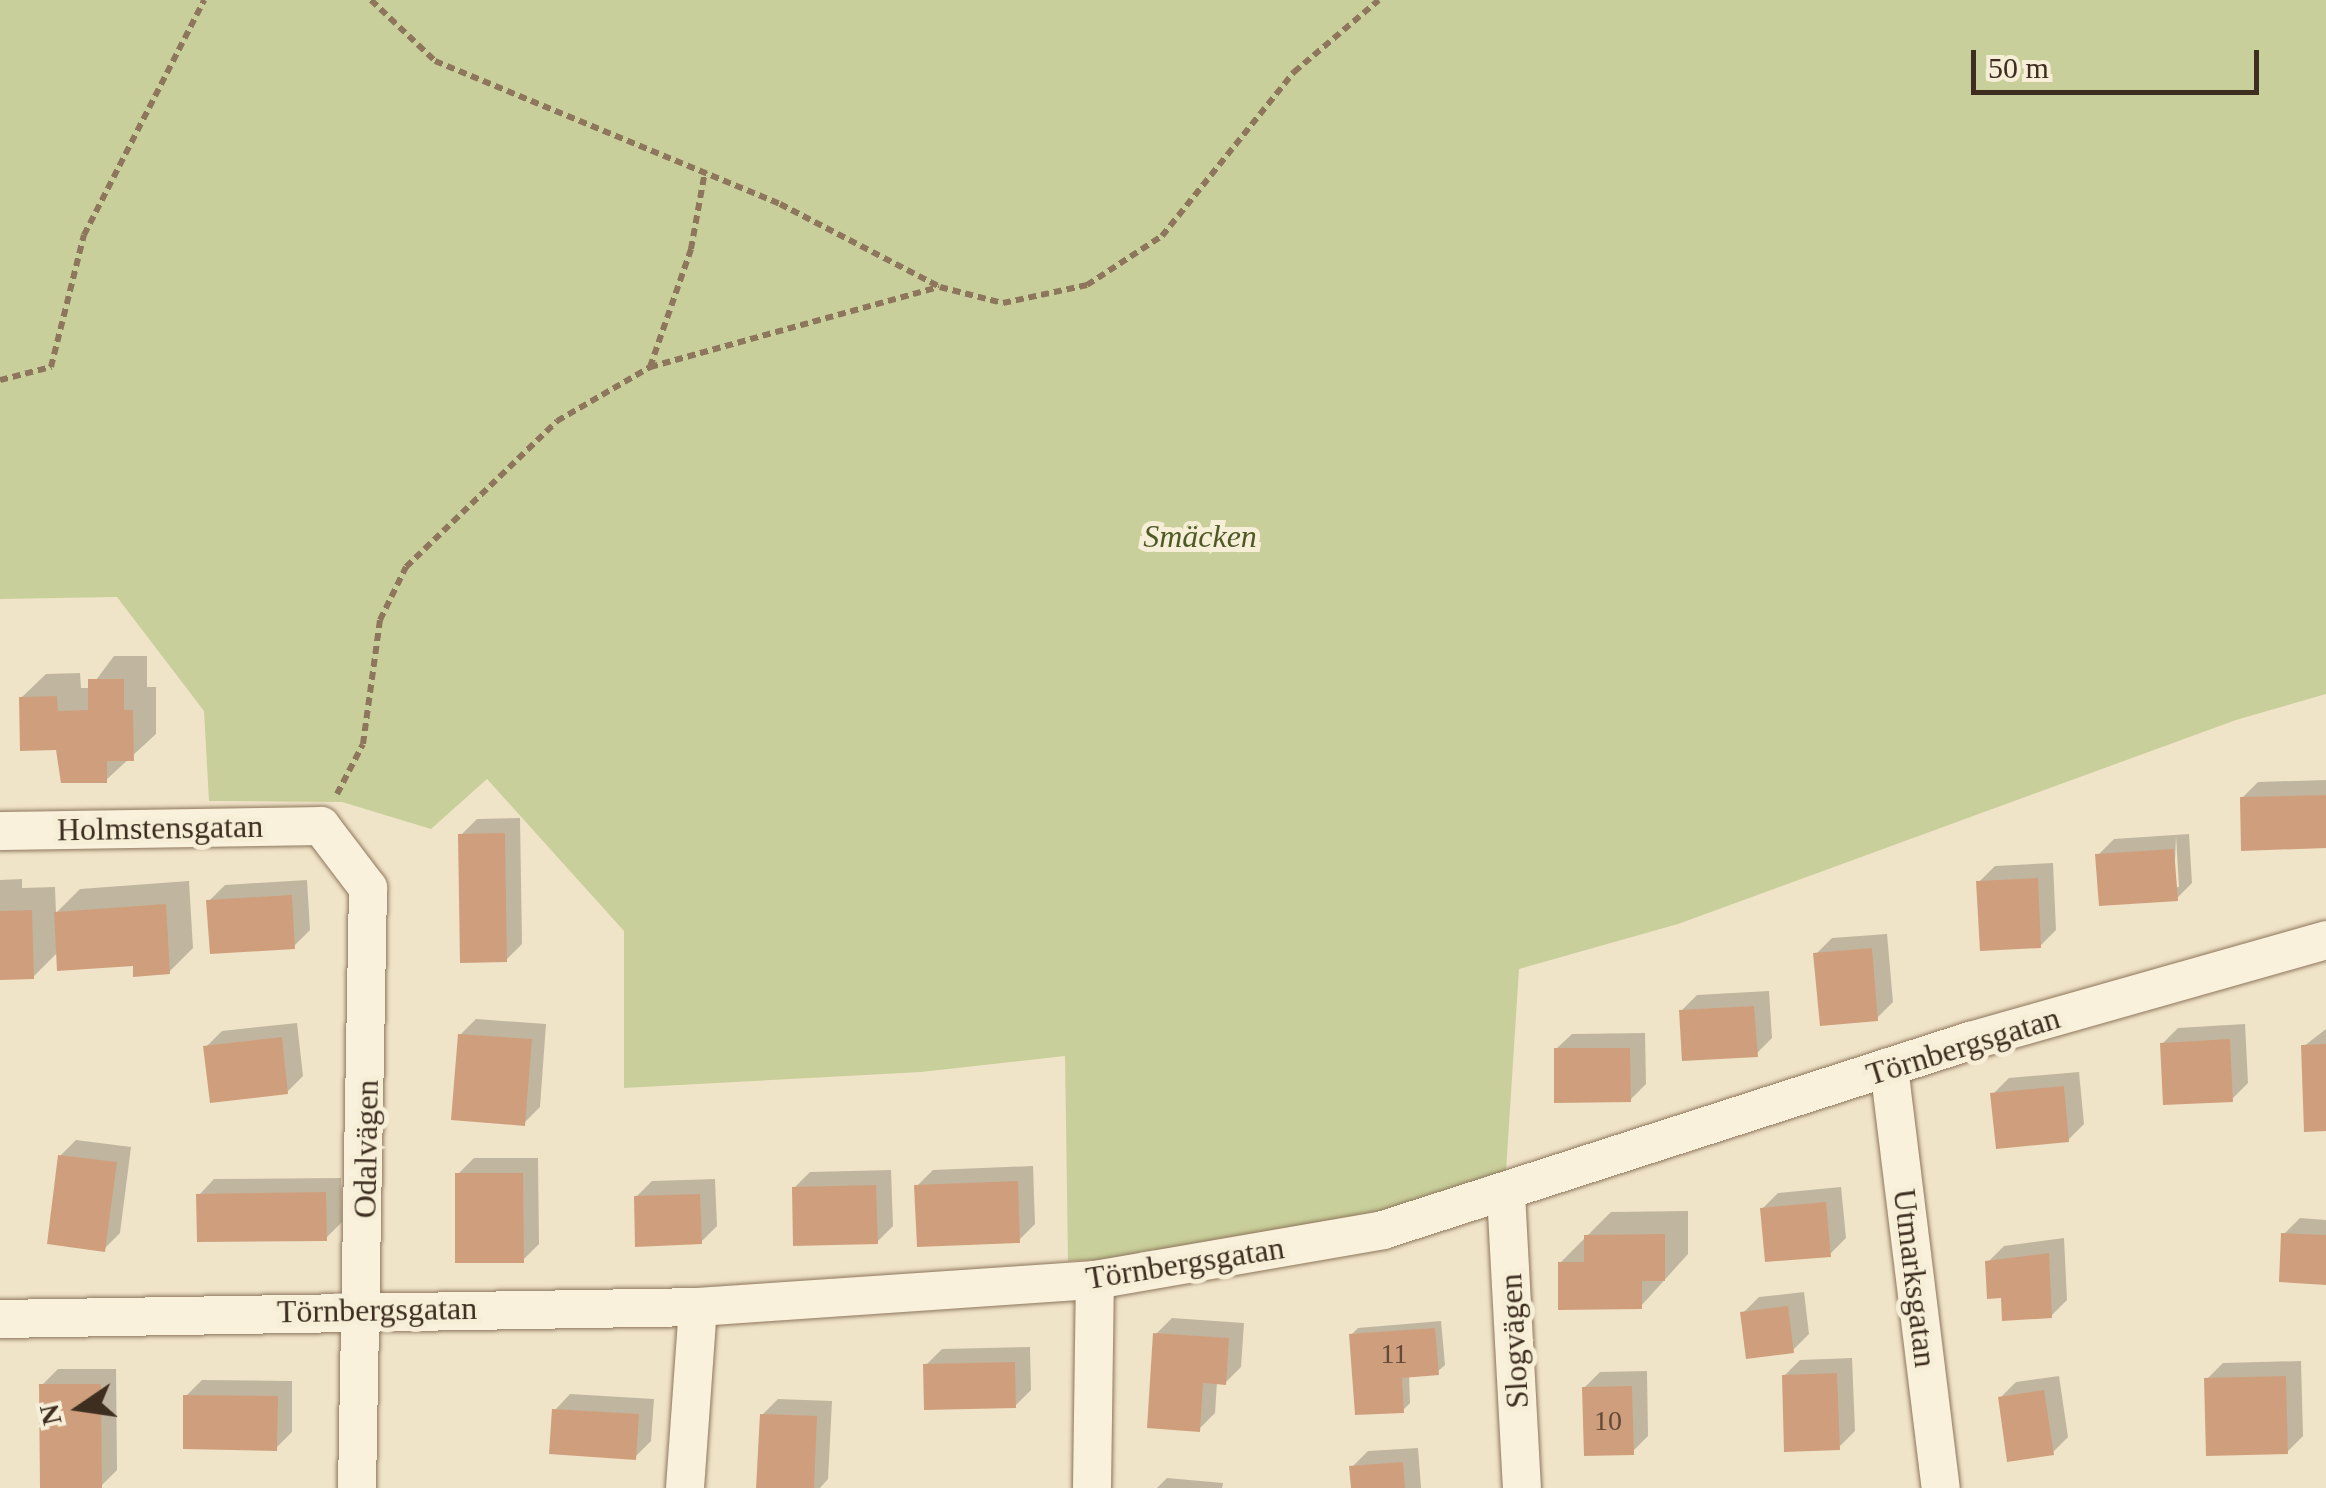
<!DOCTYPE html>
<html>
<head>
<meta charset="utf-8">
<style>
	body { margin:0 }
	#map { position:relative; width:2326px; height:1488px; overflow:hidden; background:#f0e4c8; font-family:"Times New Roman",serif }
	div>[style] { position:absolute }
	.green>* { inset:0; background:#c9cf9b }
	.shadow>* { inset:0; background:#0003 }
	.building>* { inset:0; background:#cf9f7d }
	.path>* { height:6px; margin-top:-3px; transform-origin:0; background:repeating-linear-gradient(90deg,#8d765c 0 8px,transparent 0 13px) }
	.roads { filter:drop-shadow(0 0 2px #8d765c) drop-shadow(0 0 2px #8d765c) }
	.minor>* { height:38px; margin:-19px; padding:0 19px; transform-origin:19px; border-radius:19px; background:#faf1dc }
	span { translate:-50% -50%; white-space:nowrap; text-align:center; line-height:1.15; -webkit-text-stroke:10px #f7eed8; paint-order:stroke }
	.number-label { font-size:28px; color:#624a37 }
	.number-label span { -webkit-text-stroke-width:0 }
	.park-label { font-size:32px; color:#4d5a26; font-style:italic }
	.street-label { font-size:32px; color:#3d2e20 }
	.north { position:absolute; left:30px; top:1358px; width:100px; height:100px; -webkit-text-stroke:8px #f7eed8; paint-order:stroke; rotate:257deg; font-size:28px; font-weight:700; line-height:40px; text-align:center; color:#3d2e20 }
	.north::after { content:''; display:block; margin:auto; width:35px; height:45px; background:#3d2e20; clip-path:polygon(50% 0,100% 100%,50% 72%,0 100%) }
	.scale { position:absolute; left:1971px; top:50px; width:288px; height:45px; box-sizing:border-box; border:5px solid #3d2e20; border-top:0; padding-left:12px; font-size:30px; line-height:35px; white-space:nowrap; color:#3d2e20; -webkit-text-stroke:8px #f7eed8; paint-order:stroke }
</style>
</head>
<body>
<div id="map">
	<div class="green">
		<div style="clip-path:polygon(0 0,2326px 0,2326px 694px,2236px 720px,1678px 924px,1519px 969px,1505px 1187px,1147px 1258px,1068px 1261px,1065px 1056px,921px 1072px,624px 1088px,624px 931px,487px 779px,431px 829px,342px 802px,209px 801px,204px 711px,117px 597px,0 599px)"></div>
	</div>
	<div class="shadow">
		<div style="clip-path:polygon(114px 656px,147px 656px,147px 687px,156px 687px,156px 734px,106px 780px,58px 748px,21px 698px,46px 674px,80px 673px,81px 688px,90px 688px)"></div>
		<div style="clip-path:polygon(2326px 780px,2326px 846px,2242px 798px,2258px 782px)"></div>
		<div style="clip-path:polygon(520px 818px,522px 944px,506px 960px,461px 835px,477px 819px)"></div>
		<div style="clip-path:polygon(evenodd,2189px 834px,2192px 883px,2176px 899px,2098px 855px,2114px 839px,2189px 834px,2176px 836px,2179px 887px,2174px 887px,2176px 836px)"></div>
		<div style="clip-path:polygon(2053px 863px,2056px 930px,2040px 946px,1979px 882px,1995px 866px)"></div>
		<div style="clip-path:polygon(22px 879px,22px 888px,55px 887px,56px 913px,80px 889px,189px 881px,193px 948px,169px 972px,59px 951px,33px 977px,0 978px,0 880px)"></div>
		<div style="clip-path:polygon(307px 880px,310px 930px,294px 946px,209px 901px,225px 885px)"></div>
		<div style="clip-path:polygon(1887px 934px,1893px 1002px,1877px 1018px,1816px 954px,1832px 938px)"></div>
		<div style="clip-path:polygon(1769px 991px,1772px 1038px,1756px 1054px,1681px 1011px,1697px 995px)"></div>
		<div style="clip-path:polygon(476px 1019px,546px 1024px,540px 1107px,524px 1123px,460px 1035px)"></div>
		<div style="clip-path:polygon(297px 1023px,303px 1076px,287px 1092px,206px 1047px,222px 1031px)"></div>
		<div style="clip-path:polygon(2245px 1024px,2248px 1083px,2232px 1099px,2162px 1044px,2178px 1028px)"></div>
		<div style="clip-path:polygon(2326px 1029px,2326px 1129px,2304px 1046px)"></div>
		<div style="clip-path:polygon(1645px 1033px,1646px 1084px,1630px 1100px,1556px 1049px,1572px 1034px)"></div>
		<div style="clip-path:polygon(2079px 1072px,2084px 1124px,2068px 1140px,1993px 1094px,2009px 1078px)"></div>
		<div style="clip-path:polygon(76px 1140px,131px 1147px,120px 1233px,104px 1249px,60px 1156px)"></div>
		<div style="clip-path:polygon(474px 1158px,538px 1158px,539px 1244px,523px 1260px,458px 1174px)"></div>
		<div style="clip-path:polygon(1033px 1166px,1035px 1224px,1019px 1240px,917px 1186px,933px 1170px)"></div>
		<div style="clip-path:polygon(891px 1170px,893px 1226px,877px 1242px,794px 1188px,810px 1172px)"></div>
		<div style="clip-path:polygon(341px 1178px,342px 1222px,326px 1238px,199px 1195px,214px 1179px)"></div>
		<div style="clip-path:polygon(715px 1179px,717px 1226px,701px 1242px,636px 1197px,652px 1181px)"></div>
		<div style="clip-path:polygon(1841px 1187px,1846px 1238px,1830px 1254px,1762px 1209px,1778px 1193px)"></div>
		<div style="clip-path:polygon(1688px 1211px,1688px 1254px,1641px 1306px,1560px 1263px,1611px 1212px)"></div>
		<div style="clip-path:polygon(2300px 1218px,2326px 1220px,2326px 1282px,2284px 1234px)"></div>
		<div style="clip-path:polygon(2064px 1238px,2067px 1300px,2051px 1316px,2003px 1296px,1988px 1262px,2004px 1246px)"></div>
		<div style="clip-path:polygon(1804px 1292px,1809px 1334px,1793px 1350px,1743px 1313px,1759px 1297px)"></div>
		<div style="clip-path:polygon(1172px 1318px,1244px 1323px,1241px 1367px,1225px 1383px,1217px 1382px,1215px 1413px,1199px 1429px,1156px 1334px)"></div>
		<div style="clip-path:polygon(1441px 1321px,1445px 1365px,1437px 1372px,1409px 1375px,1410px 1403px,1403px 1410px,1351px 1335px,1358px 1328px)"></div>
		<div style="clip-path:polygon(1030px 1347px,1031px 1390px,1015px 1406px,926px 1365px,942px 1349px)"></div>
		<div style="clip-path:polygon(1852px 1358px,1855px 1431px,1839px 1447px,1784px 1376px,1800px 1360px)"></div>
		<div style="clip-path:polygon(2301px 1361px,2303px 1436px,2287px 1452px,2207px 1379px,2223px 1363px)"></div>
		<div style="clip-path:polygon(58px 1369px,116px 1369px,117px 1470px,101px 1486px,42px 1385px)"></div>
		<div style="clip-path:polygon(1647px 1371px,1648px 1436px,1632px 1452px,1584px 1388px,1600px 1372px)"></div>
		<div style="clip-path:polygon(2059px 1376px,2068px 1437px,2052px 1453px,2000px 1398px,2016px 1382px)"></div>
		<div style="clip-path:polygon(202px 1380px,292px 1381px,292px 1432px,276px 1448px,186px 1396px)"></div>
		<div style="clip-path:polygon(570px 1394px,654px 1399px,651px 1441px,635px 1457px,555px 1410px)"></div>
		<div style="clip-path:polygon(778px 1399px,832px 1401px,828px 1479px,820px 1488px,759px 1488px,762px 1415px)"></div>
		<div style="clip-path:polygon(1418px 1448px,1421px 1488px,1353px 1488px,1352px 1467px,1368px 1451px)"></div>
		<div style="clip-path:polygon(1167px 1478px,1223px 1483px,1222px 1488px,1157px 1488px)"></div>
	</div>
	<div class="building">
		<div style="clip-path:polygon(88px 679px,124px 679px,124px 710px,133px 710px,134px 761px,107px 761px,107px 783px,61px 783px,56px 750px,20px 751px,19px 697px,57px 696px,58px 711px,88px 710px)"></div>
		<div style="clip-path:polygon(2326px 795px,2326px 848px,2241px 851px,2240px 797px)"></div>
		<div style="clip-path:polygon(505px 833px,507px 962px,460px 963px,458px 834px)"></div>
		<div style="clip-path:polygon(2174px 849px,2178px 901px,2099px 906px,2095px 854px)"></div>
		<div style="clip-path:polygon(2038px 878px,2041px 948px,1980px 951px,1976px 881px)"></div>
		<div style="clip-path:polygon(292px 895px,295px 949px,210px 954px,206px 900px)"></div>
		<div style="clip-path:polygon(166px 904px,170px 974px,133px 977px,133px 966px,57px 971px,54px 912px)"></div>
		<div style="clip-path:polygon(32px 910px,34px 979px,0 980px,0 911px)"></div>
		<div style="clip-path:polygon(1872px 948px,1878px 1021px,1820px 1026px,1813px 953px)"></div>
		<div style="clip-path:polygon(1754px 1006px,1758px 1057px,1682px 1061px,1679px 1010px)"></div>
		<div style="clip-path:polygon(458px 1034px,532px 1039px,525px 1126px,451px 1120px)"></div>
		<div style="clip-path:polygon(282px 1037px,288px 1094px,210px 1103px,203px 1046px)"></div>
		<div style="clip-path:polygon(2230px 1039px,2233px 1102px,2163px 1105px,2160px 1043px)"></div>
		<div style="clip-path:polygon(2326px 1044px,2326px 1131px,2304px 1132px,2301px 1045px)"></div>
		<div style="clip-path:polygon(1554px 1048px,1630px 1048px,1631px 1102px,1554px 1103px)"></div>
		<div style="clip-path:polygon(2064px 1086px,2069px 1142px,1996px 1149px,1990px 1093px)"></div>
		<div style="clip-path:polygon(58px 1155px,117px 1162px,105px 1252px,47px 1244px)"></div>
		<div style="clip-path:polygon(455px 1173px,523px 1173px,524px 1263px,455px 1263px)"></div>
		<div style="clip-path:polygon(1018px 1181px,1020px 1243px,917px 1247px,914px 1185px)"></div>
		<div style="clip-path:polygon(876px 1185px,878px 1244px,793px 1246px,792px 1187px)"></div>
		<div style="clip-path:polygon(326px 1192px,327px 1241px,197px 1242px,196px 1194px)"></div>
		<div style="clip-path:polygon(700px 1194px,702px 1244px,635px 1247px,634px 1196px)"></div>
		<div style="clip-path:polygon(1826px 1202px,1831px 1257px,1765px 1262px,1760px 1208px)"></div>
		<div style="clip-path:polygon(2281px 1233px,2326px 1235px,2326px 1285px,2279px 1282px)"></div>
		<div style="clip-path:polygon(1665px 1234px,1665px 1281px,1642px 1281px,1642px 1309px,1558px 1310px,1558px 1262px,1584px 1262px,1584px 1235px)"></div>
		<div style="clip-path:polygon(2049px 1253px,2052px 1318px,2002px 1321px,2001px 1298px,1987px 1299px,1985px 1261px)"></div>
		<div style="clip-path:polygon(1788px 1306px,1794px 1353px,1746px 1359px,1740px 1312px)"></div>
		<div style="clip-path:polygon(1435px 1328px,1439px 1375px,1402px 1378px,1404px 1413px,1355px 1415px,1349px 1334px)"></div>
		<div style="clip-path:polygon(1153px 1333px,1229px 1338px,1226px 1385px,1203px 1383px,1200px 1432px,1147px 1428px)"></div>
		<div style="clip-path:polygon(1015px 1362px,1016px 1408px,924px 1410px,923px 1364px)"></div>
		<div style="clip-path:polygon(1837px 1373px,1840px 1450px,1784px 1452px,1782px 1375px)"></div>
		<div style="clip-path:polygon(2286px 1376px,2288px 1454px,2206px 1456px,2204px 1378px)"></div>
		<div style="clip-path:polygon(39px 1384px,101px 1384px,102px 1488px,40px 1488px)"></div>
		<div style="clip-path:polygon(1632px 1386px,1634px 1455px,1584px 1456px,1582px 1387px)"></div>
		<div style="clip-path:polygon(2044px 1390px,2054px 1455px,2007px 1462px,1998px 1397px)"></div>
		<div style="clip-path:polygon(183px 1395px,278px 1396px,277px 1451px,183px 1449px)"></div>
		<div style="clip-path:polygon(552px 1409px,639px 1414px,636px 1460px,549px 1454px)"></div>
		<div style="clip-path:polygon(760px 1414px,817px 1416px,814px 1488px,756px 1488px)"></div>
		<div style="clip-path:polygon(1403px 1462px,1405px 1488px,1351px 1488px,1349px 1466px)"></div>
	</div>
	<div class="path">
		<div style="left:371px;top:0;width:88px;rotate:43.6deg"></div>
		<div style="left:435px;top:61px;width:373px;rotate:22.5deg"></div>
		<div style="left:780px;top:204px;width:180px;rotate:27.4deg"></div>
		<div style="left:940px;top:287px;width:65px;rotate:14.3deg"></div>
		<div style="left:1003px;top:303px;width:86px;rotate:-12.1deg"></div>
		<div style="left:1087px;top:285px;width:90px;rotate:-33.2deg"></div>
		<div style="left:1162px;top:236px;width:211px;rotate:-51.2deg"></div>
		<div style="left:1294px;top:72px;width:111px;rotate:-40.3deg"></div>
		<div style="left:650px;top:367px;width:125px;rotate:-70.8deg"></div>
		<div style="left:691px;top:249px;width:79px;rotate:-79.8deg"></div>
		<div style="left:0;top:380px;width:53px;rotate:-14.3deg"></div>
		<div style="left:51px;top:367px;width:136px;rotate:-76deg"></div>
		<div style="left:84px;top:235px;width:264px;rotate:-62.9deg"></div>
		<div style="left:337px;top:794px;width:56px;rotate:-62.5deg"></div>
		<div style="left:363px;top:744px;width:125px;rotate:-82.2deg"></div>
		<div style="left:380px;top:620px;width:59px;rotate:-63.9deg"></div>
		<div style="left:406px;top:567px;width:210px;rotate:-44deg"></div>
		<div style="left:557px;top:421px;width:108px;rotate:-30.1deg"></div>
		<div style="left:650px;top:367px;width:300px;rotate:-15.5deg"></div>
	</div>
	<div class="roads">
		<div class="minor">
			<div style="left:0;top:831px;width:321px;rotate:-0.9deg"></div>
			<div style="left:321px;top:826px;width:78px;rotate:52.8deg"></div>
			<div style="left:368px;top:888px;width:600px;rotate:91.05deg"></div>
			<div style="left:1889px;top:1067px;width:424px;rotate:83deg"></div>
			<div style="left:1506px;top:1194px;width:294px;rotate:86.9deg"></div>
			<div style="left:0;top:1319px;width:698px;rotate:-0.98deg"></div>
			<div style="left:698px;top:1307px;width:398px;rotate:-3.9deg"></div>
			<div style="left:1095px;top:1280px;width:292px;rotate:-9.8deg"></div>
			<div style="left:1383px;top:1230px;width:617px;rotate:-17.85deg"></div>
			<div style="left:1970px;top:1041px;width:370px;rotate:-15.8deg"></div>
			<div style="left:685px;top:1488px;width:181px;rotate:-85.9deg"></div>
			<div style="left:1092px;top:1488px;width:208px;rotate:-89.2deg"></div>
		</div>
	</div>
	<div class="number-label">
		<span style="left:1394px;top:1354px">11</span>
		<span style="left:1608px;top:1421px">10</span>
	</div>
	<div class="park-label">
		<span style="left:1200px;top:536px">Smäcken</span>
	</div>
	<div class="street-label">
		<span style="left:160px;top:828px;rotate:-1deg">Holmstensgatan</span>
		<span style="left:1963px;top:1046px;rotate:-17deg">Törnbergsgatan</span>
		<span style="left:366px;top:1149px;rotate:-89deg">Odalvägen</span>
		<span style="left:1185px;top:1263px;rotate:-9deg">Törnbergsgatan</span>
		<span style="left:1915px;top:1278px;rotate:83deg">Utmarksgatan</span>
		<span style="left:377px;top:1310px;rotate:-1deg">Törnbergsgatan</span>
		<span style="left:1514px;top:1341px;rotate:-93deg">Slogvägen</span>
	</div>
	<div class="north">N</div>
	<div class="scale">50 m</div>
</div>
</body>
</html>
